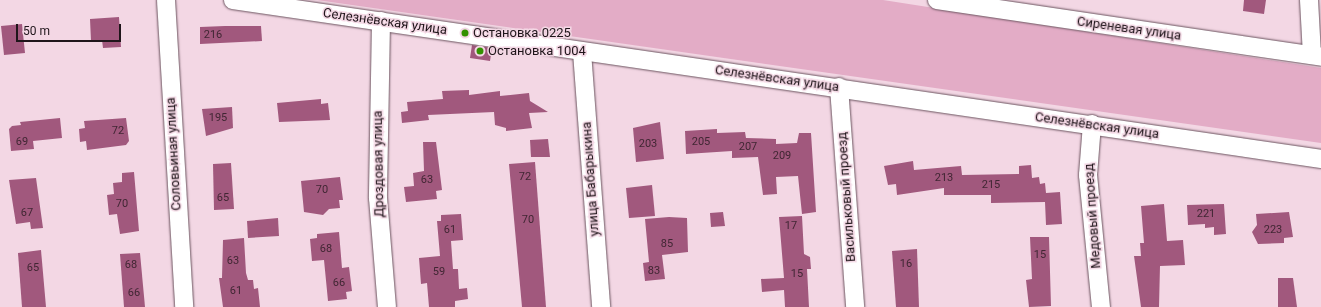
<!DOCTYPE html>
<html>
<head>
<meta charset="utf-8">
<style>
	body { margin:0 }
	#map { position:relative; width:1321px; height:307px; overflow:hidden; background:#f3d7e4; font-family:Roboto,sans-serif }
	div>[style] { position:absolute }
	.green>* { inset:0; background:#e3acc6 }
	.building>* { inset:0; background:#a1587d }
	.roads { filter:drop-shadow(0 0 1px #6c5560) drop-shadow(0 0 1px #6c5560) }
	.minor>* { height:18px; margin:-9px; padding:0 9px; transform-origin:9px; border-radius:9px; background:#fff }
	.dots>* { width:11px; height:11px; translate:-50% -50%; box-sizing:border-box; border:2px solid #f3d7e4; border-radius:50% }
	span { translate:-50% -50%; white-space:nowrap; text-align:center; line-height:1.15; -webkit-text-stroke:3px #f3d7e4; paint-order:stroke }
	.number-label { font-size:11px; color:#402633 }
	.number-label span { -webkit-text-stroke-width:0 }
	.street-label { font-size:13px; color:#1f151a }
	.poi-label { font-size:13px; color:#1f151a }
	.left { translate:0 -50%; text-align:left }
	.scale { position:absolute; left:16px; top:24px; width:105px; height:18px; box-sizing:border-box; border:2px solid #1f151a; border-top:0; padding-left:5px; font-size:12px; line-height:14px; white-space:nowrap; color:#1f151a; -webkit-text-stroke:3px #f3d7e4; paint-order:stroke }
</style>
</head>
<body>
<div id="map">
	<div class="green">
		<div style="clip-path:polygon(317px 0,883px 0,1321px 68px,1321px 143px)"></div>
	</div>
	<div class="building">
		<div style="clip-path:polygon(1244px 0,1266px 0,1264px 14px,1243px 11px)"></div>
		<div style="clip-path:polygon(119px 17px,121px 47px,103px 48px,102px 40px,91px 41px,90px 19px)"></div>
		<div style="clip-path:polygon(22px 24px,25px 53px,4px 55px,1px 26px)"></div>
		<div style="clip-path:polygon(225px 26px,261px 26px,262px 41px,200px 44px,200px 27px)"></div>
		<div style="clip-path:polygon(472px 45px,492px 48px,490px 61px,470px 58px)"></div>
		<div style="clip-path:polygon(469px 90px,469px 95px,500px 91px,500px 96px,529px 93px,530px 101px,548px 112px,529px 113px,532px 128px,506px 131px,506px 128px,495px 125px,494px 112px,428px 115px,429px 120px,402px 123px,401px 112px,408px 111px,407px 102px,443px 99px,442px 91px)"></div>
		<div style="clip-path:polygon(321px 99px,321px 104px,328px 103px,330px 120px,279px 122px,277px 103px)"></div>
		<div style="clip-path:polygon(232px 107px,233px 128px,206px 136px,202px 109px)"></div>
		<div style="clip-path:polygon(60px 118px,62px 138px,33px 141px,34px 149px,11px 151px,9px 129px,12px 126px,21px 125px,20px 122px)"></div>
		<div style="clip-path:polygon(126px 118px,129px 141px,126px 145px,87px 150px,86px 141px,80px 142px,79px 129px,85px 128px,84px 121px)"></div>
		<div style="clip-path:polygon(660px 122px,664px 159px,636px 162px,633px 128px)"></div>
		<div style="clip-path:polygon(717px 129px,717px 133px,745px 132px,746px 138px,776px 139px,776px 144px,797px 143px,799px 133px,811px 133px,816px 212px,802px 214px,798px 176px,776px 177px,777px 194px,763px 195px,758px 157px,732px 158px,732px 151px,686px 154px,685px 131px)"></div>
		<div style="clip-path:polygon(548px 139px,550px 157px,531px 157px,530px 140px)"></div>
		<div style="clip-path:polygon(423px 142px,436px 142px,442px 190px,436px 191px,437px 199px,406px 202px,404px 187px,414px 186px,413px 173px,424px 171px)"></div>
		<div style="clip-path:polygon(913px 161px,914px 170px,961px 166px,962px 175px,1019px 174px,1019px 166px,1031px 165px,1032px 178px,1039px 177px,1040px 184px,1045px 183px,1046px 193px,1060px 192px,1062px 224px,1046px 225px,1045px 202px,991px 203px,991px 195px,944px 195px,944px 188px,897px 195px,896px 184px,888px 185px,884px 166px)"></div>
		<div style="clip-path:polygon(535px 162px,546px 307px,522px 307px,509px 164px)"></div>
		<div style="clip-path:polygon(231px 163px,234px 209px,214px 210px,213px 164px)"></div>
		<div style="clip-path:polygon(134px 172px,139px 231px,120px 234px,117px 214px,109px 215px,107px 195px,114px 194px,113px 183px,122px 182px,122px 173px)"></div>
		<div style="clip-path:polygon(340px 177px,343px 200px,339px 200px,340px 208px,329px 209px,323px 215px,304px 212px,301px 181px)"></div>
		<div style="clip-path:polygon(36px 178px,43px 228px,31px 229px,30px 222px,16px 224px,9px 180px)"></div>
		<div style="clip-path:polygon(652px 185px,655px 216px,629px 218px,626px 188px)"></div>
		<div style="clip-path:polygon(1164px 204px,1167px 241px,1183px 240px,1185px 265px,1160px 266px,1159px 307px,1141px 307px,1134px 256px,1141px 256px,1140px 243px,1144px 243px,1141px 206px)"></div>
		<div style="clip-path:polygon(1224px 204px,1226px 234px,1214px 235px,1214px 227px,1205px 228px,1205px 224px,1188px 225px,1187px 205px)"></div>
		<div style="clip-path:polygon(723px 212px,725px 226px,711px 227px,710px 213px)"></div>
		<div style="clip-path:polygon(1289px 212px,1293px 237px,1284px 238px,1284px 243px,1258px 244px,1252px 232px,1257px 225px,1256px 214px)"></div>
		<div style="clip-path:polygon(461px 214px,463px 240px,451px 241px,453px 269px,458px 269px,459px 289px,467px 288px,468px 299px,455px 301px,455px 307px,429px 307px,427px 283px,421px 284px,419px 258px,440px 256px,437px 221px,441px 221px,441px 215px)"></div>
		<div style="clip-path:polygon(802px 216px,804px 254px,810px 257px,811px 269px,807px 269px,809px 307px,785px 307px,784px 290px,762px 292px,761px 279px,784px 278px,779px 217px)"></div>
		<div style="clip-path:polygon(669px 217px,687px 218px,688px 252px,662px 255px,665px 279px,645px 281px,643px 263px,649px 262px,645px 219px)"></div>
		<div style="clip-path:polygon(278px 218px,279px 236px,248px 238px,247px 221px)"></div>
		<div style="clip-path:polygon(339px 232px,342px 268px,349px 267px,352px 291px,346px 292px,347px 299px,328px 301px,324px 260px,312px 261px,310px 239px,317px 238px,317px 234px)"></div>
		<div style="clip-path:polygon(1030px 237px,1049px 237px,1051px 306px,1029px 307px,1026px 280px,1032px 279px)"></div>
		<div style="clip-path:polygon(244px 238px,246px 273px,248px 280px,253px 280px,254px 289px,258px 288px,260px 307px,223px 307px,219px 278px,222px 278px,223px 240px)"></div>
		<div style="clip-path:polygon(917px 249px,919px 307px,896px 307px,892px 251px)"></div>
		<div style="clip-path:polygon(41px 250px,46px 307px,22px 307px,18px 253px)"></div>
		<div style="clip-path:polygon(140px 253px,145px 307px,124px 307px,120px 254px)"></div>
		<div style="clip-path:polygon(1278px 278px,1293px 278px,1297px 307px,1278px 307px)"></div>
	</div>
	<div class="roads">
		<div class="minor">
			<div style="left:166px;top:0;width:308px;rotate:86.6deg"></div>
			<div style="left:233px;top:0;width:1100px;rotate:8.31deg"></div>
			<div style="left:937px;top:0;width:388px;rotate:8.4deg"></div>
			<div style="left:1309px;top:0;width:55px;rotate:86.9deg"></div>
			<div style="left:381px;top:21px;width:177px;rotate:91deg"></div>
			<div style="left:378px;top:198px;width:109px;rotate:85.3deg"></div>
			<div style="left:582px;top:52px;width:256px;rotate:85.7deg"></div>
			<div style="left:839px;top:87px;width:221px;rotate:85.8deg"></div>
			<div style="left:1092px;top:124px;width:51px;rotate:94.5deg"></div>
			<div style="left:1088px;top:175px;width:133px;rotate:84.4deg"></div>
		</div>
	</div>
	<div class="dots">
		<div style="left:465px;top:33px;background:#349001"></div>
		<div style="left:480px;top:51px;background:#349001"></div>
	</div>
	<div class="number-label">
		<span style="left:213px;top:35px">216</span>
		<span style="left:218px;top:118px">195</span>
		<span style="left:118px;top:131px">72</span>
		<span style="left:22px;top:142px">69</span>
		<span style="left:701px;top:142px">205</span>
		<span style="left:648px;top:144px">203</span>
		<span style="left:748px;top:147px">207</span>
		<span style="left:782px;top:156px">209</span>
		<span style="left:525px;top:177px">72</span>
		<span style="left:944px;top:178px">213</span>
		<span style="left:427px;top:180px">63</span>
		<span style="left:991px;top:185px">215</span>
		<span style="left:322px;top:190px">70</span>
		<span style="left:223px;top:198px">65</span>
		<span style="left:122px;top:204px">70</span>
		<span style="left:27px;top:213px">67</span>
		<span style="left:1206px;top:214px">221</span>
		<span style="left:528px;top:220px">70</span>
		<span style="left:791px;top:226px">17</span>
		<span style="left:450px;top:230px">61</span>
		<span style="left:1273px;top:230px">223</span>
		<span style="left:667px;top:244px">85</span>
		<span style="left:326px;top:249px">68</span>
		<span style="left:1040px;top:255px">15</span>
		<span style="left:233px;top:261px">63</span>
		<span style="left:906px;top:264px">16</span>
		<span style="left:131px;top:265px">68</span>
		<span style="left:33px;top:268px">65</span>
		<span style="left:654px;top:271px">83</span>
		<span style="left:439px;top:272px">59</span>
		<span style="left:797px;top:274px">15</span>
		<span style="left:339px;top:283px">66</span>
		<span style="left:236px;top:291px">61</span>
		<span style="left:134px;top:293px">66</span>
	</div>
	<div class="street-label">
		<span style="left:385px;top:22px;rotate:8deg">Селезнёвская улица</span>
		<span style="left:1129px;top:29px;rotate:8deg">Сиреневая улица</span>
		<span style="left:777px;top:79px;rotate:8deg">Селезнёвская улица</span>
		<span style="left:1097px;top:126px;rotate:8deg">Селезнёвская улица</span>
		<span style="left:174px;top:154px;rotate:-93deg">Соловьиная улица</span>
		<span style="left:379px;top:164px;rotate:-91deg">Дроздовая улица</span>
		<span style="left:591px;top:179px;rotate:-94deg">улица Бабарыкина</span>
		<span style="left:847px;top:197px;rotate:-94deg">Васильковый проезд</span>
		<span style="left:1093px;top:216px;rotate:-94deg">Медовый проезд</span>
	</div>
	<div class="poi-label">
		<span class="left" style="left:473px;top:33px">Остановка 0225</span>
		<span class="left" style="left:488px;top:51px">Остановка 1004</span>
	</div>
	<div class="scale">50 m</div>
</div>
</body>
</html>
